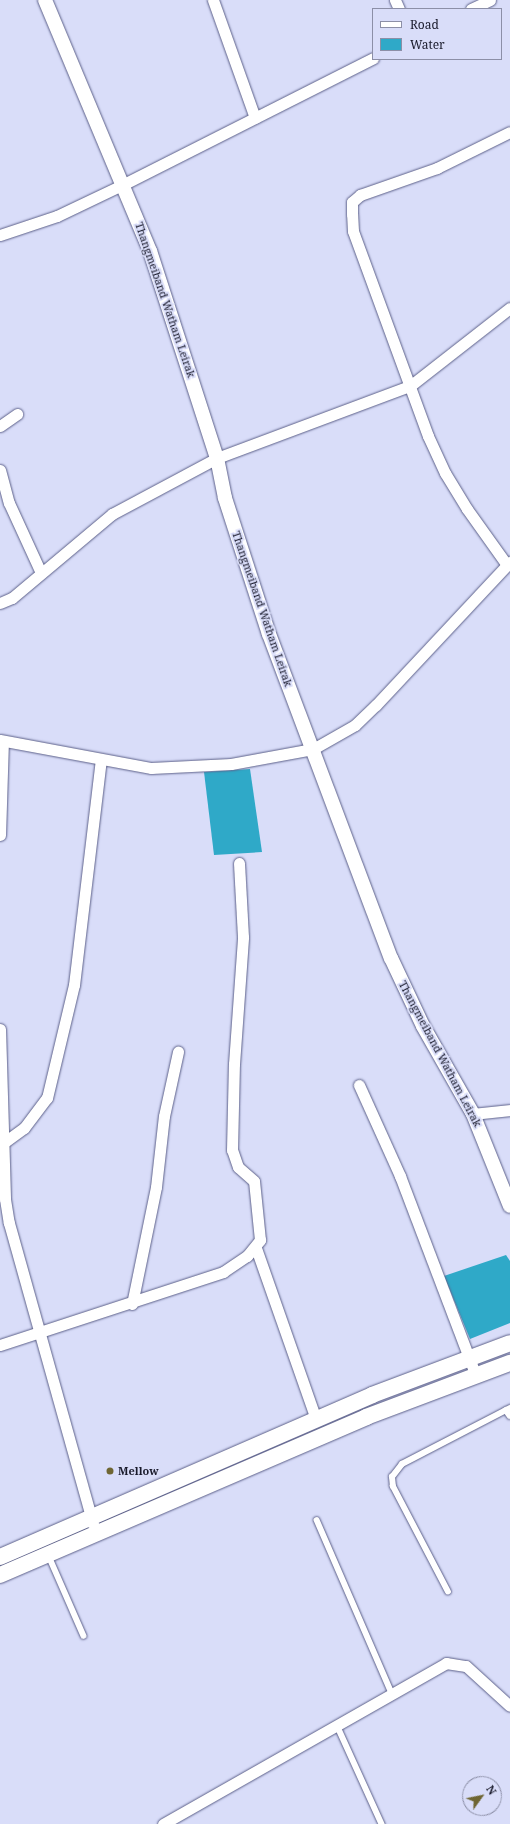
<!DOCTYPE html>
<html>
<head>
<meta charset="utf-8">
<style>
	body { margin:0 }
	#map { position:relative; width:510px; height:1824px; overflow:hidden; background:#d9ddf9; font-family:"Noto Serif",serif }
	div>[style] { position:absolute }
	.water>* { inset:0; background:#2fa9c8 }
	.roads { filter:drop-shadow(0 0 1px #5c6089) drop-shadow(0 0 1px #5c6089) }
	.service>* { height:5.5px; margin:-2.75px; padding:0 2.75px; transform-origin:2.75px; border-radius:2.75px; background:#fff }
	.minor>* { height:11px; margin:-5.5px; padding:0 5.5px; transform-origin:5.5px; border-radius:5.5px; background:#fff }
	.tertiary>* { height:14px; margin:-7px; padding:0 7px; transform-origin:7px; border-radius:7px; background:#fff }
	.secondary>* { height:16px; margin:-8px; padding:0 8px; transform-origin:8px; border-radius:8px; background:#fff }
	.dots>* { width:11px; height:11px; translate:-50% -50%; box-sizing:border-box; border:2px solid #d9ddf9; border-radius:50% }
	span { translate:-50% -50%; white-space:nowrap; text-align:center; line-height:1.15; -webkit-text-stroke:3.5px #d9ddf9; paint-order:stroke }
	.street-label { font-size:11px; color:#191a2b }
	.poi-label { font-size:11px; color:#191a2b; font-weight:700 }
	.left { translate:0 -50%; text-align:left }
	.legend { position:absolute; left:372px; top:8px; width:130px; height:52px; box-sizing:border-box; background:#d9ddf9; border:1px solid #8c8fa7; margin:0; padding:5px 7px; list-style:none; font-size:12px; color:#191a2b }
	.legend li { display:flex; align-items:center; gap:8px; height:20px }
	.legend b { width:20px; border:1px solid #8c8fa7 }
	.north { position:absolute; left:462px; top:1776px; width:40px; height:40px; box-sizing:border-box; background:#d9ddf9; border:1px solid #8c8fa7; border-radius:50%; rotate:57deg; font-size:11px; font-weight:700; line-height:16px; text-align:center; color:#191a2b }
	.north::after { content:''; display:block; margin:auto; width:14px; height:18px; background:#6f6633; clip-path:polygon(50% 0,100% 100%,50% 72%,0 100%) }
</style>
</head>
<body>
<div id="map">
	<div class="water">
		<div style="clip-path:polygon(250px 769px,262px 852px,214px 855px,204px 772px)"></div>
		<div style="clip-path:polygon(506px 1255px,510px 1261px,510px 1323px,470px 1339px,444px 1276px)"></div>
	</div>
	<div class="roads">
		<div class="service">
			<div style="left:506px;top:1410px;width:7px;rotate:56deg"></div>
			<div style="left:317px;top:1520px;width:189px;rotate:66.6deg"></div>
			<div style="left:49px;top:1556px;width:87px;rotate:66.4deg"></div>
			<div style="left:448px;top:1592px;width:119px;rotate:-117.6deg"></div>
			<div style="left:393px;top:1487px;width:10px;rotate:-96deg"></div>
			<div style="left:392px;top:1477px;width:16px;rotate:-52deg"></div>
			<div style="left:402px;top:1464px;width:122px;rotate:-27.4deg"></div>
			<div style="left:337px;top:1725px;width:109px;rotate:65.6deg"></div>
		</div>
		<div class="minor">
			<div style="left:213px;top:0;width:125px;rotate:70.4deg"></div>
			<div style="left:395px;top:0;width:10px;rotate:66deg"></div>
			<div style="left:471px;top:9px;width:21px;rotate:-25deg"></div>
			<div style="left:0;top:235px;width:60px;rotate:-18.4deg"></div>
			<div style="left:57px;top:216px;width:74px;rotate:-25.5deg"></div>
			<div style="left:124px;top:184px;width:279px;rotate:-26.8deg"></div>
			<div style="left:0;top:426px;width:21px;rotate:-35deg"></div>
			<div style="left:0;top:470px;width:34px;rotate:75deg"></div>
			<div style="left:9px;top:503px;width:77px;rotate:65.4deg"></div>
			<div style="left:507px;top:565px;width:69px;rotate:-125.5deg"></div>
			<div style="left:467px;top:509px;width:42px;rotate:-121.4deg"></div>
			<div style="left:445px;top:473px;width:41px;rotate:-114.7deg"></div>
			<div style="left:428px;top:436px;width:218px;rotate:-110.1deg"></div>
			<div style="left:353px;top:231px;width:17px;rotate:-93deg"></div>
			<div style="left:352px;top:214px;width:12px;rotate:-90deg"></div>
			<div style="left:352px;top:202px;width:11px;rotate:-41deg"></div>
			<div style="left:360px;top:195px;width:82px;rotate:-19.3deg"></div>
			<div style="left:437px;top:168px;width:81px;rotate:-26.3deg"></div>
			<div style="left:0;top:603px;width:13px;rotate:-23deg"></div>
			<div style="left:12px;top:598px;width:131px;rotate:-40deg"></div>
			<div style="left:112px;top:514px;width:119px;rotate:-28.1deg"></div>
			<div style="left:217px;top:458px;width:206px;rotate:-20.5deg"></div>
			<div style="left:410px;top:386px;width:127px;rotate:-38deg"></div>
			<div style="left:0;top:740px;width:154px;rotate:10.5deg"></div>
			<div style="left:151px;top:768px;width:80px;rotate:-2.9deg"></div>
			<div style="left:231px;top:764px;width:83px;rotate:-10.4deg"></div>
			<div style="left:313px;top:749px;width:48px;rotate:-29.7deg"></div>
			<div style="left:355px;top:725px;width:29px;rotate:-44deg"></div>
			<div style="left:376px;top:705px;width:196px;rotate:-46.9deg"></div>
			<div style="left:0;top:835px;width:94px;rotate:-88.2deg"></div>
			<div style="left:0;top:1029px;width:170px;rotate:88.3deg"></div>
			<div style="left:5px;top:1199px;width:24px;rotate:81deg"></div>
			<div style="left:9px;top:1223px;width:313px;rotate:74.4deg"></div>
			<div style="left:359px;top:1085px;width:100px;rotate:65.7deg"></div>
			<div style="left:400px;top:1176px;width:214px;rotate:69.2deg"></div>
			<div style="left:473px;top:1114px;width:37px;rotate:-6deg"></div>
			<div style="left:6px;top:1141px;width:22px;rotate:-36deg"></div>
			<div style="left:24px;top:1128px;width:38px;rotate:-53deg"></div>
			<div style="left:47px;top:1098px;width:116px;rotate:-76.6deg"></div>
			<div style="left:74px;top:985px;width:227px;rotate:-83.2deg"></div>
			<div style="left:256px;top:1248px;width:181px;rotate:70.7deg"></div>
			<div style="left:132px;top:1304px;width:119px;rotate:-78.4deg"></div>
			<div style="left:156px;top:1187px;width:71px;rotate:-83.6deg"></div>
			<div style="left:164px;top:1116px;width:66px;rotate:-77.7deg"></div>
			<div style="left:0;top:1345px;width:235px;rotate:-18.1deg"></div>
			<div style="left:223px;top:1272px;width:29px;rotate:-34deg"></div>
			<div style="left:247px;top:1256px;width:21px;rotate:-51deg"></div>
			<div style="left:260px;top:1240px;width:59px;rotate:-95.8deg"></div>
			<div style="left:254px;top:1181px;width:21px;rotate:-139deg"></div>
			<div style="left:238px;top:1167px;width:18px;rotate:-109deg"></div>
			<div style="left:232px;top:1150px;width:86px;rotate:-88.7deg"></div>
			<div style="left:234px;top:1064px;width:127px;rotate:-85.9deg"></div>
			<div style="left:243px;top:937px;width:74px;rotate:-93.1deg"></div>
			<div style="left:163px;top:1824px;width:326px;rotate:-29.6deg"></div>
			<div style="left:446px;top:1663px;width:20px;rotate:9deg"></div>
			<div style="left:466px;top:1666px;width:59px;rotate:42.3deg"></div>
		</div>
		<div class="tertiary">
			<div style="left:45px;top:0;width:272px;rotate:67.3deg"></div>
			<div style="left:150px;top:251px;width:218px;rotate:72.1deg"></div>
			<div style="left:217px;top:458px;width:41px;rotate:78.7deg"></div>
			<div style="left:225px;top:498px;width:143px;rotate:72.1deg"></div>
			<div style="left:269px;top:634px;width:346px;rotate:69.4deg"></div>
			<div style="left:391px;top:958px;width:75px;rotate:64.8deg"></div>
			<div style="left:423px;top:1026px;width:101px;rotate:60.4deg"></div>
			<div style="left:473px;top:1114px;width:99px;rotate:68.1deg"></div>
		</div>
		<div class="secondary">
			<div style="left:0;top:1557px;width:406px;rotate:-23.5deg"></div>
			<div style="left:372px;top:1395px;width:147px;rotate:-20.6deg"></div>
			<div style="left:0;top:1575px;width:399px;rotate:-23.3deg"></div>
			<div style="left:366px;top:1417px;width:154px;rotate:-20.6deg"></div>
		</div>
	</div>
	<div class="dots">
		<div style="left:110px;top:1471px;background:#6f6633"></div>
	</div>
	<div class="street-label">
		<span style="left:165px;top:300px;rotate:71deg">Thangmeiband Watham Leirak</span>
		<span style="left:262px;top:609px;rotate:71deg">Thangmeiband Watham Leirak</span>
		<span style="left:440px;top:1054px;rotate:62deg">Thangmeiband Watham Leirak</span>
	</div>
	<div class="poi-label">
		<span class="left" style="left:118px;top:1471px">Mellow</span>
	</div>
	<ul class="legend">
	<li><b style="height:5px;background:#fff"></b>Road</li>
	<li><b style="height:11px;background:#2fa9c8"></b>Water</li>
	</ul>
	<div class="north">N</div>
</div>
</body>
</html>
